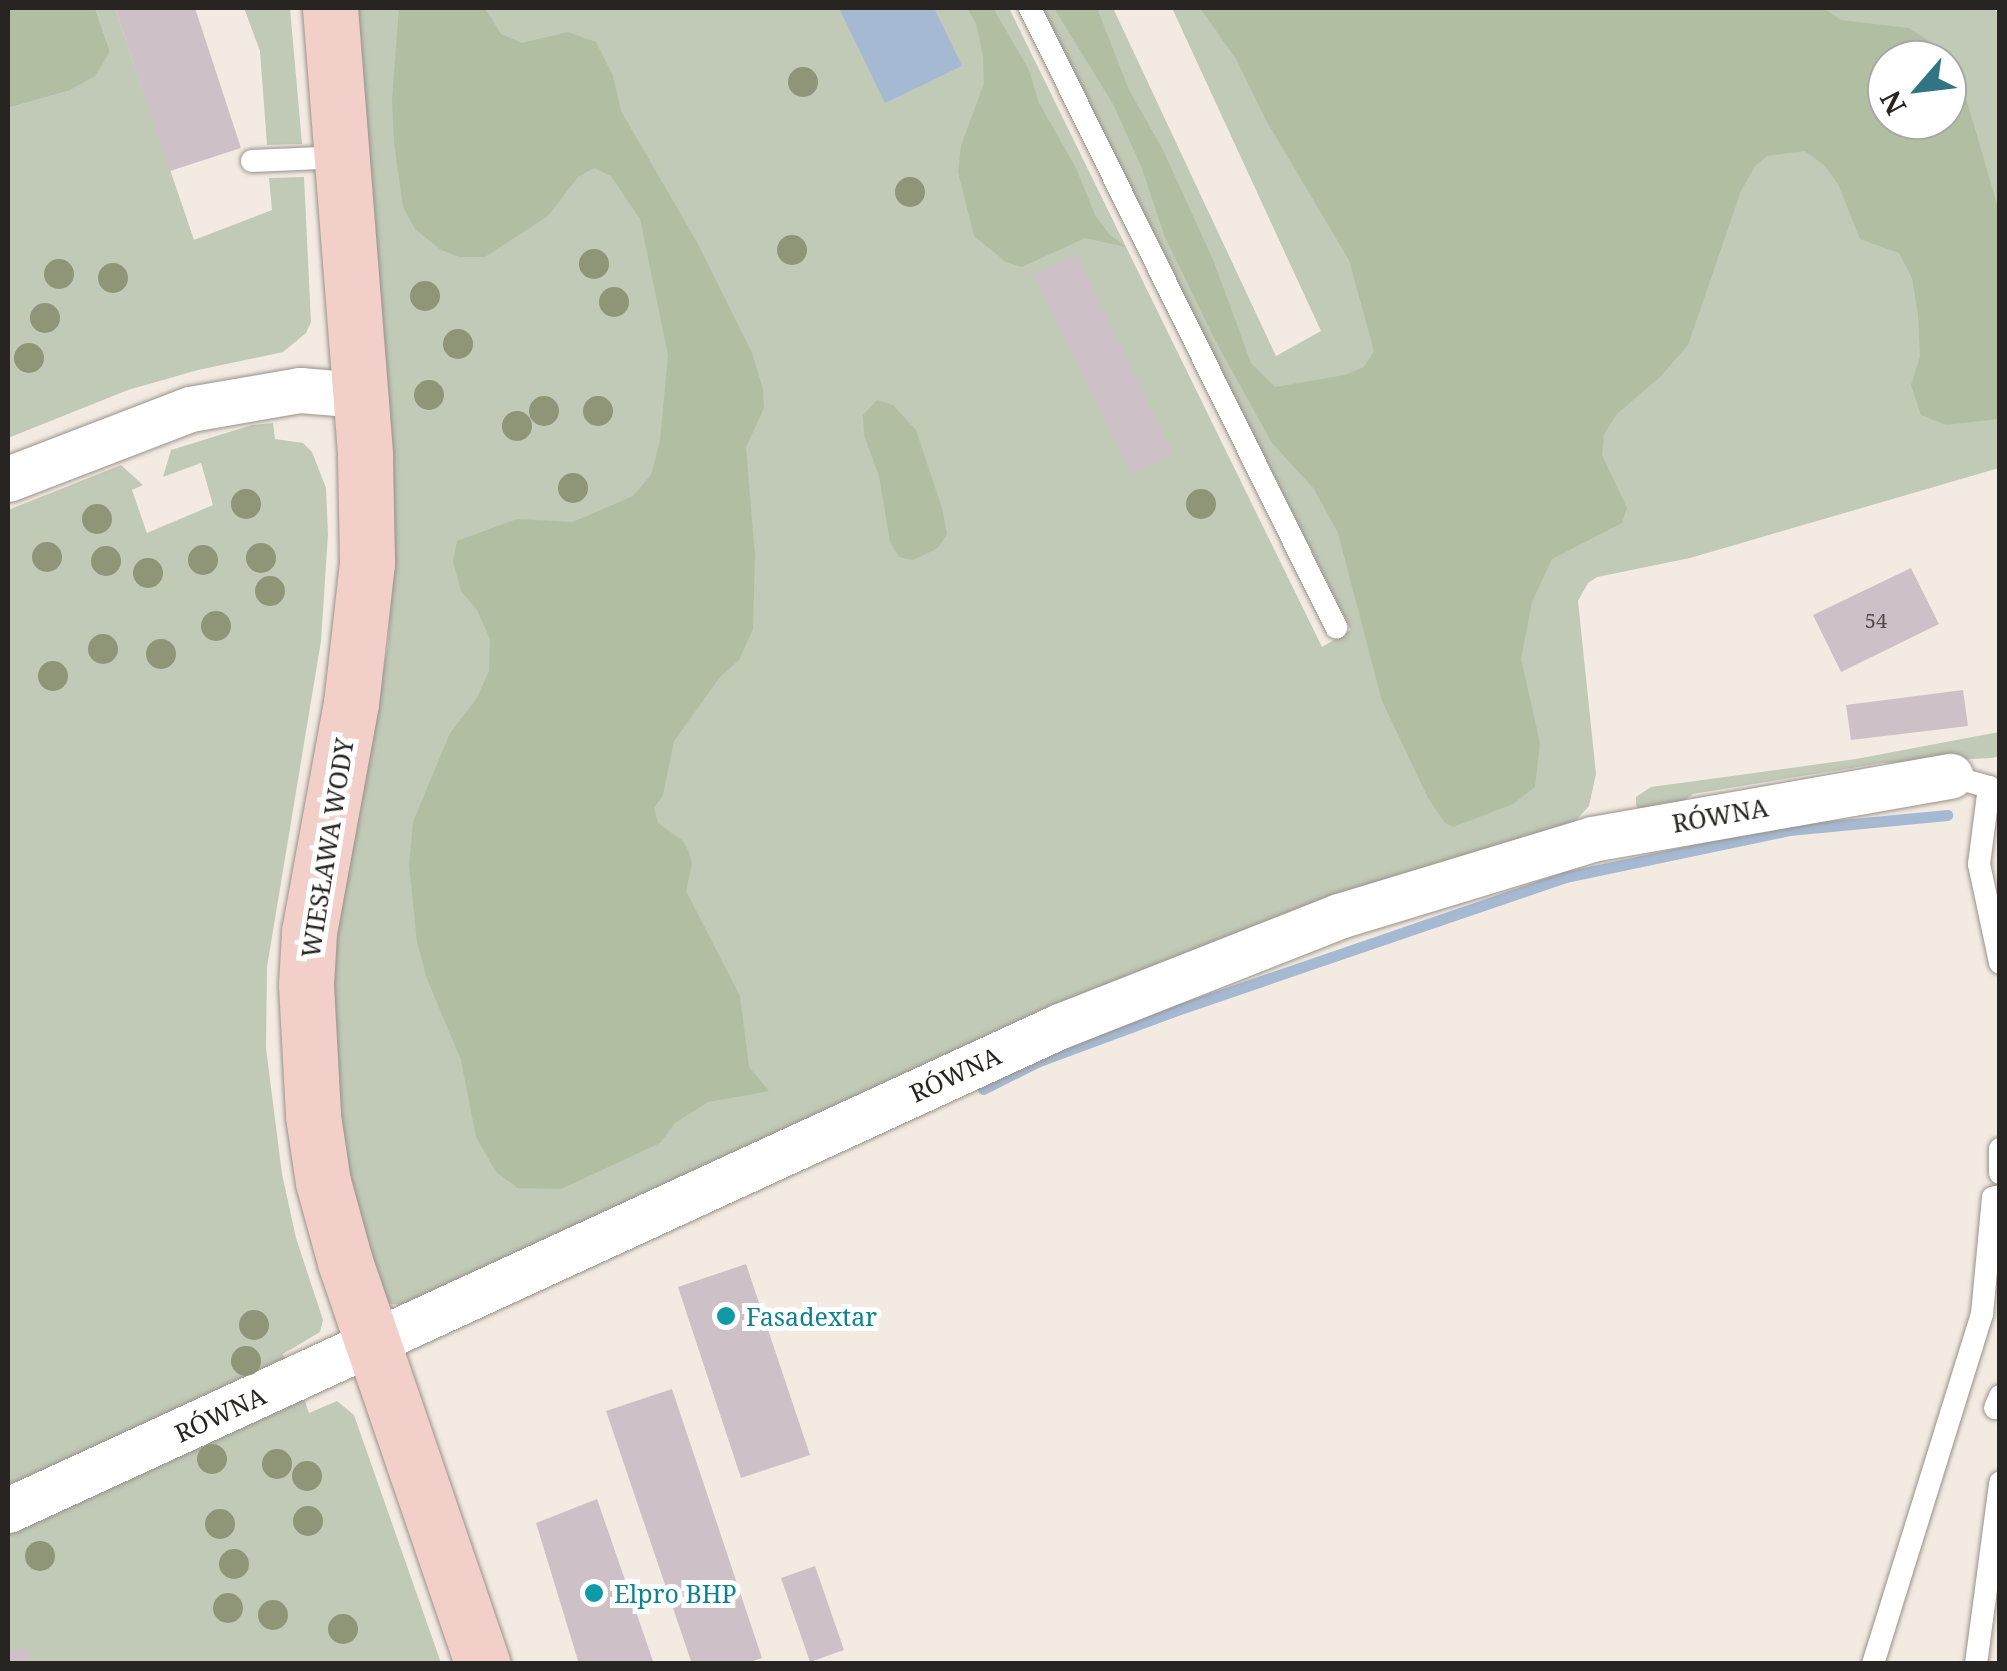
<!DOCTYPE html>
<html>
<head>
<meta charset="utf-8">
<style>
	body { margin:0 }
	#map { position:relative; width:2007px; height:1671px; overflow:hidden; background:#f3ebe2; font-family:"Noto Serif",serif }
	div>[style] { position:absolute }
	.green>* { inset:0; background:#c1c9b7 }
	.forest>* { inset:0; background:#b2bea1 }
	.water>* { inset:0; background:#a5b9d2 }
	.stream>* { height:11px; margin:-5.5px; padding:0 5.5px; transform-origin:5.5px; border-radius:5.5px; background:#a5b9d2 }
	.building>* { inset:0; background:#cdc0c6 }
	.roads { filter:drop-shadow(0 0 2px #999189) drop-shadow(0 0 2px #999189) }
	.lane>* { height:22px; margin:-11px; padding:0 11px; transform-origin:11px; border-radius:11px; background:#fff }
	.street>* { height:45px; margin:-22.5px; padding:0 22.5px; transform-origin:22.5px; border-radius:22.5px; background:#fff }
	.secondary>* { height:55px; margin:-27.5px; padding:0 27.5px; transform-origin:27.5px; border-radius:27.5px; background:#f2cfc8 }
	.trees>* { width:30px; height:30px; margin:-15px; border-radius:50%; background:#8f9577 }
	.dots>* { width:28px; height:28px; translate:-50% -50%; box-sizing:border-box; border:5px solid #fff; border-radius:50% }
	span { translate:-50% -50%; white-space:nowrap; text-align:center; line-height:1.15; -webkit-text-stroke:10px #fff; paint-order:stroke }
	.number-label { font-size:20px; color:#504b4a }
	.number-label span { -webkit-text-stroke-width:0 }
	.street-label { font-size:25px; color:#272421 }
	.culture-label { font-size:25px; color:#0d838f }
	.left { translate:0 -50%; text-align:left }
	.frame { position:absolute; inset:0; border:10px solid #272421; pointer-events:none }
	.north { position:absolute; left:1867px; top:40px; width:100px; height:100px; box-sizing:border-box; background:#fff; border:2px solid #a9a7a6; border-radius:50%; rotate:242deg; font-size:28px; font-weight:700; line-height:40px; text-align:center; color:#272421 }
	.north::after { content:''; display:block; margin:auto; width:35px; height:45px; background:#317484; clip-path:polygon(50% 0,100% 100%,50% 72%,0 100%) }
</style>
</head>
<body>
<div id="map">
	<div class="green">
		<div style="clip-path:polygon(95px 8px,115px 8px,194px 240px,272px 210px,269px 178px,304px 177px,311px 322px,306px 333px,283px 352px,198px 370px,128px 390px,8px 438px,8px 108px,68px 91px,110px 51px)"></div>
		<div style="clip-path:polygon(244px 8px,290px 8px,302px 144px,267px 145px,260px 51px)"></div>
		<div style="clip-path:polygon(evenodd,358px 8px,1009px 8px,1322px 647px,1351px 630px,1041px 8px,1113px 8px,1276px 356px,1321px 331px,1172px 8px,1994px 8px,2000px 17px,1999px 468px,1690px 558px,1597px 577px,1588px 583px,1578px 601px,1596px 774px,1589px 806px,1569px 828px,404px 1305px,389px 1304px,382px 1299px,342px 1155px,330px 1018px,334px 928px,388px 645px,394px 542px,358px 8px,1887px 60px,1947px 60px,1947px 120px,1887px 120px,1887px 60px)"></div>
		<div style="clip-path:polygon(273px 423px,275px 439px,303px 443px,312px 452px,326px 488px,328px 534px,321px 641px,267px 967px,266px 1048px,282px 1174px,296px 1238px,323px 1320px,320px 1332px,283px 1354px,289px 1368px,8px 1503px,8px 510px,121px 465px,143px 485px,132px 490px,147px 533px,213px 505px,201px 463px,163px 477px,171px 450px,252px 425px)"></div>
		<div style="clip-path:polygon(1999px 732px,1999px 756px,1992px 758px,1882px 763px,1693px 794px,1677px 806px,1638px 809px,1636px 804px,1636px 797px,1651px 787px,1856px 759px)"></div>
		<div style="clip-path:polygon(303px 1395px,309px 1413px,337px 1401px,354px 1415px,441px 1663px,8px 1663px,8px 1532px)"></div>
	</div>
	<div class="forest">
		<div style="clip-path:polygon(8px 8px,95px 8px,110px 51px,95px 76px,68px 91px,8px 108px)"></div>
		<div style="clip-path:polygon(399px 8px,485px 8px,501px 34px,522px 43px,568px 32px,596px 42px,613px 76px,621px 111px,698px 244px,752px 353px,763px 389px,764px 408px,746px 447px,755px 555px,753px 629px,739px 660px,720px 677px,674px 741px,663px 795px,654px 808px,658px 823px,683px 841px,689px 852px,692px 864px,686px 891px,740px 996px,749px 1067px,769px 1091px,708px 1102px,675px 1123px,660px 1143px,561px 1189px,518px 1188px,496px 1172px,476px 1137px,461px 1060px,427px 979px,417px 942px,409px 865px,413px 822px,450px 733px,477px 698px,489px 671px,490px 639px,477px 610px,461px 591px,453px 562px,457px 541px,517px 519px,573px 522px,633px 496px,651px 475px,660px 441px,668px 355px,640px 219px,611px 176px,594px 168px,578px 177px,548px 216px,485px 257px,459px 257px,441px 250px,415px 229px,403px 207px,394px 143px,392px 100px)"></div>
		<div style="clip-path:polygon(967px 8px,993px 8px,1029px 70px,1039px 103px,1076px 168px,1095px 215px,1109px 234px,1126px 247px,1085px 238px,1022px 267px,1006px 262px,974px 236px,958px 172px,961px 146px,984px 83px,983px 56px,976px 23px)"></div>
		<div style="clip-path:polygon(1054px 8px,1097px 8px,1129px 90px,1162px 148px,1214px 262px,1251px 363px,1275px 387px,1345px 375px,1364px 367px,1374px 351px,1349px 260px,1267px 122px,1236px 59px,1200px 8px,1823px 8px,1841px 20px,1909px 28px,1938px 47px,1946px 60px,1887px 60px,1887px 120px,1947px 120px,1947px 63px,1966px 98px,1999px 211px,1999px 419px,1946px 425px,1921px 415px,1911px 385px,1920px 357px,1918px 315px,1912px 278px,1899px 253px,1860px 239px,1838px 184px,1824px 165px,1805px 151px,1767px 156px,1755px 166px,1741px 191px,1688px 345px,1660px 377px,1617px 414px,1604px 434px,1602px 455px,1627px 508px,1622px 523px,1552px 559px,1532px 602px,1521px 659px,1540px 743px,1535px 787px,1513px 804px,1453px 827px,1445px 823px,1428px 798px,1382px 701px,1338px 533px,1314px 489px,1272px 443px,1215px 340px,1164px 235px,1141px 166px,1113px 104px)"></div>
		<div style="clip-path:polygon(877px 400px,893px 405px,916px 430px,942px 508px,947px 534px,938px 548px,913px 560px,899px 557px,890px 542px,879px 476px,864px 435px,863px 415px)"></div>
	</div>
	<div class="water">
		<div style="clip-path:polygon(839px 8px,934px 8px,962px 66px,885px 103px)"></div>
	</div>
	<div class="stream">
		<div style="left:983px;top:1089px;width:63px;rotate:-26.6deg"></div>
		<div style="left:1039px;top:1061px;width:144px;rotate:-20.3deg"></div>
		<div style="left:1174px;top:1011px;width:413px;rotate:-18.9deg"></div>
		<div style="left:1565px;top:877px;width:229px;rotate:-11.8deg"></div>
		<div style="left:1789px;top:830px;width:159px;rotate:-5.4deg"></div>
	</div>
	<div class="building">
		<div style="clip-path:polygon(115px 8px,195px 8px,241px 148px,170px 171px)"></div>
		<div style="clip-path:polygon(1076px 254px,1173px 454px,1131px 475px,1034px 275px)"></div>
		<div style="clip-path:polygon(1911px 568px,1939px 624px,1841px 672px,1813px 615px)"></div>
		<div style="clip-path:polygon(1963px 690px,1968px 726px,1851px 740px,1846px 705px)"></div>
		<div style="clip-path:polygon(746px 1264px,810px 1455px,741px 1478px,678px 1287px)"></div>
		<div style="clip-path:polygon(672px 1389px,762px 1658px,744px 1664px,692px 1664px,606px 1411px)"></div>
		<div style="clip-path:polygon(597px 1499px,654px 1664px,579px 1664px,536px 1523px)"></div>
		<div style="clip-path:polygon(815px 1566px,844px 1650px,810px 1662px,781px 1578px)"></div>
		<div style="clip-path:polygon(27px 1646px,32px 1664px,8px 1664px,8px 1651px)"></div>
	</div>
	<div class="roads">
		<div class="lane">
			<div style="left:1030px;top:8px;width:691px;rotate:63.69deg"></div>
			<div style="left:252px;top:161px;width:91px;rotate:-2.5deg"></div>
			<div style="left:1950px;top:776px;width:41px;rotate:15.8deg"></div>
			<div style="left:1989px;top:787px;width:78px;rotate:97.4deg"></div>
			<div style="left:1979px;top:864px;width:101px;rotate:78deg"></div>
			<div style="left:2000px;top:1149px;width:24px;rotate:90deg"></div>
			<div style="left:1995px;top:1408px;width:13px;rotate:-67deg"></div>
			<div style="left:1873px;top:1664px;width:367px;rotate:-72.7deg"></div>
			<div style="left:1982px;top:1314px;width:117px;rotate:-84.6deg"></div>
			<div style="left:1993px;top:1198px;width:7px;rotate:-16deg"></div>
			<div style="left:1976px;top:1664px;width:183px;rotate:-82.4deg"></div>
		</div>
		<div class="street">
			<div style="left:8px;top:479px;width:195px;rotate:-21deg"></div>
			<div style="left:190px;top:409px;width:112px;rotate:-9.8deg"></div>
			<div style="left:300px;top:390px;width:59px;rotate:4.8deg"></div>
			<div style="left:8px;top:1510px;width:1158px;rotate:-24.71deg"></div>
			<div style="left:1060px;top:1026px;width:300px;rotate:-21.5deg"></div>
			<div style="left:1339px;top:916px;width:264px;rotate:-16.9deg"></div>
			<div style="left:1592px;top:839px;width:364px;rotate:-10deg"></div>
		</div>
		<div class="secondary">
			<div style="left:330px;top:8px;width:450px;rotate:85.5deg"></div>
			<div style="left:365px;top:457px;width:106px;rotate:88.9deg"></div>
			<div style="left:367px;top:563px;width:141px;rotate:96.5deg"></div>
			<div style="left:351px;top:703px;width:233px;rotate:100.4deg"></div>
			<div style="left:309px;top:932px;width:53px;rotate:93.2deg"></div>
			<div style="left:306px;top:985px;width:131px;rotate:86.9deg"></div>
			<div style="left:313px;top:1116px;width:67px;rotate:81.4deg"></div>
			<div style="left:323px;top:1182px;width:83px;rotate:74.6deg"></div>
			<div style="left:345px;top:1262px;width:425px;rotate:71.1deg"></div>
		</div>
	</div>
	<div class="trees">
		<div style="left:803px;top:82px"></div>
		<div style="left:910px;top:192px"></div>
		<div style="left:792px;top:250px"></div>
		<div style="left:594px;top:264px"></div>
		<div style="left:59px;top:274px"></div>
		<div style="left:113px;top:278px"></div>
		<div style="left:425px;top:296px"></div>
		<div style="left:614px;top:302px"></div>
		<div style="left:45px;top:318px"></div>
		<div style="left:458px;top:344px"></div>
		<div style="left:29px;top:358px"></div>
		<div style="left:429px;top:395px"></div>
		<div style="left:544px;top:411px"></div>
		<div style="left:598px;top:411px"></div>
		<div style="left:517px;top:426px"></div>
		<div style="left:573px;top:488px"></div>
		<div style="left:246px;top:504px"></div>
		<div style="left:1201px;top:504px"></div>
		<div style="left:97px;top:519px"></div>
		<div style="left:47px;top:557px"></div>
		<div style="left:261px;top:558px"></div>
		<div style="left:203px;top:560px"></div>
		<div style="left:106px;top:561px"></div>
		<div style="left:148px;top:573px"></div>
		<div style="left:270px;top:591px"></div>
		<div style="left:216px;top:626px"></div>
		<div style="left:103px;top:649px"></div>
		<div style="left:161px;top:654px"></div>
		<div style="left:53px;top:676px"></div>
		<div style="left:254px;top:1325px"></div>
		<div style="left:246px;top:1361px"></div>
		<div style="left:212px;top:1459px"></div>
		<div style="left:277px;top:1464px"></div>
		<div style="left:307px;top:1476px"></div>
		<div style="left:308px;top:1521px"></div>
		<div style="left:220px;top:1524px"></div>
		<div style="left:40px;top:1556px"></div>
		<div style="left:234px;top:1564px"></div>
		<div style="left:228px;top:1608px"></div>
		<div style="left:273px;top:1615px"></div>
		<div style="left:343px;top:1629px"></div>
	</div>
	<div class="dots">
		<div style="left:726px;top:1316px;background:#0f9aa8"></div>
		<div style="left:594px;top:1593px;background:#0f9aa8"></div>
	</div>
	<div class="number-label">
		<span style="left:1876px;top:620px">54</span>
	</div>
	<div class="street-label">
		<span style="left:1720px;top:815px;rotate:-10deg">RÓWNA</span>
		<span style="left:327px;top:848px;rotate:-81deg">WIESŁAWA WODY</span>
		<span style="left:955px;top:1074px;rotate:-25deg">RÓWNA</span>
		<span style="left:220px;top:1414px;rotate:-25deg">RÓWNA</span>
	</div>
	<div class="culture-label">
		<span class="left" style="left:746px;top:1316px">Fasadextar</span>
		<span class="left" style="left:614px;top:1593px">Elpro BHP</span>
	</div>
	<div class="frame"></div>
	<div class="north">N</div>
</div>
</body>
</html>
